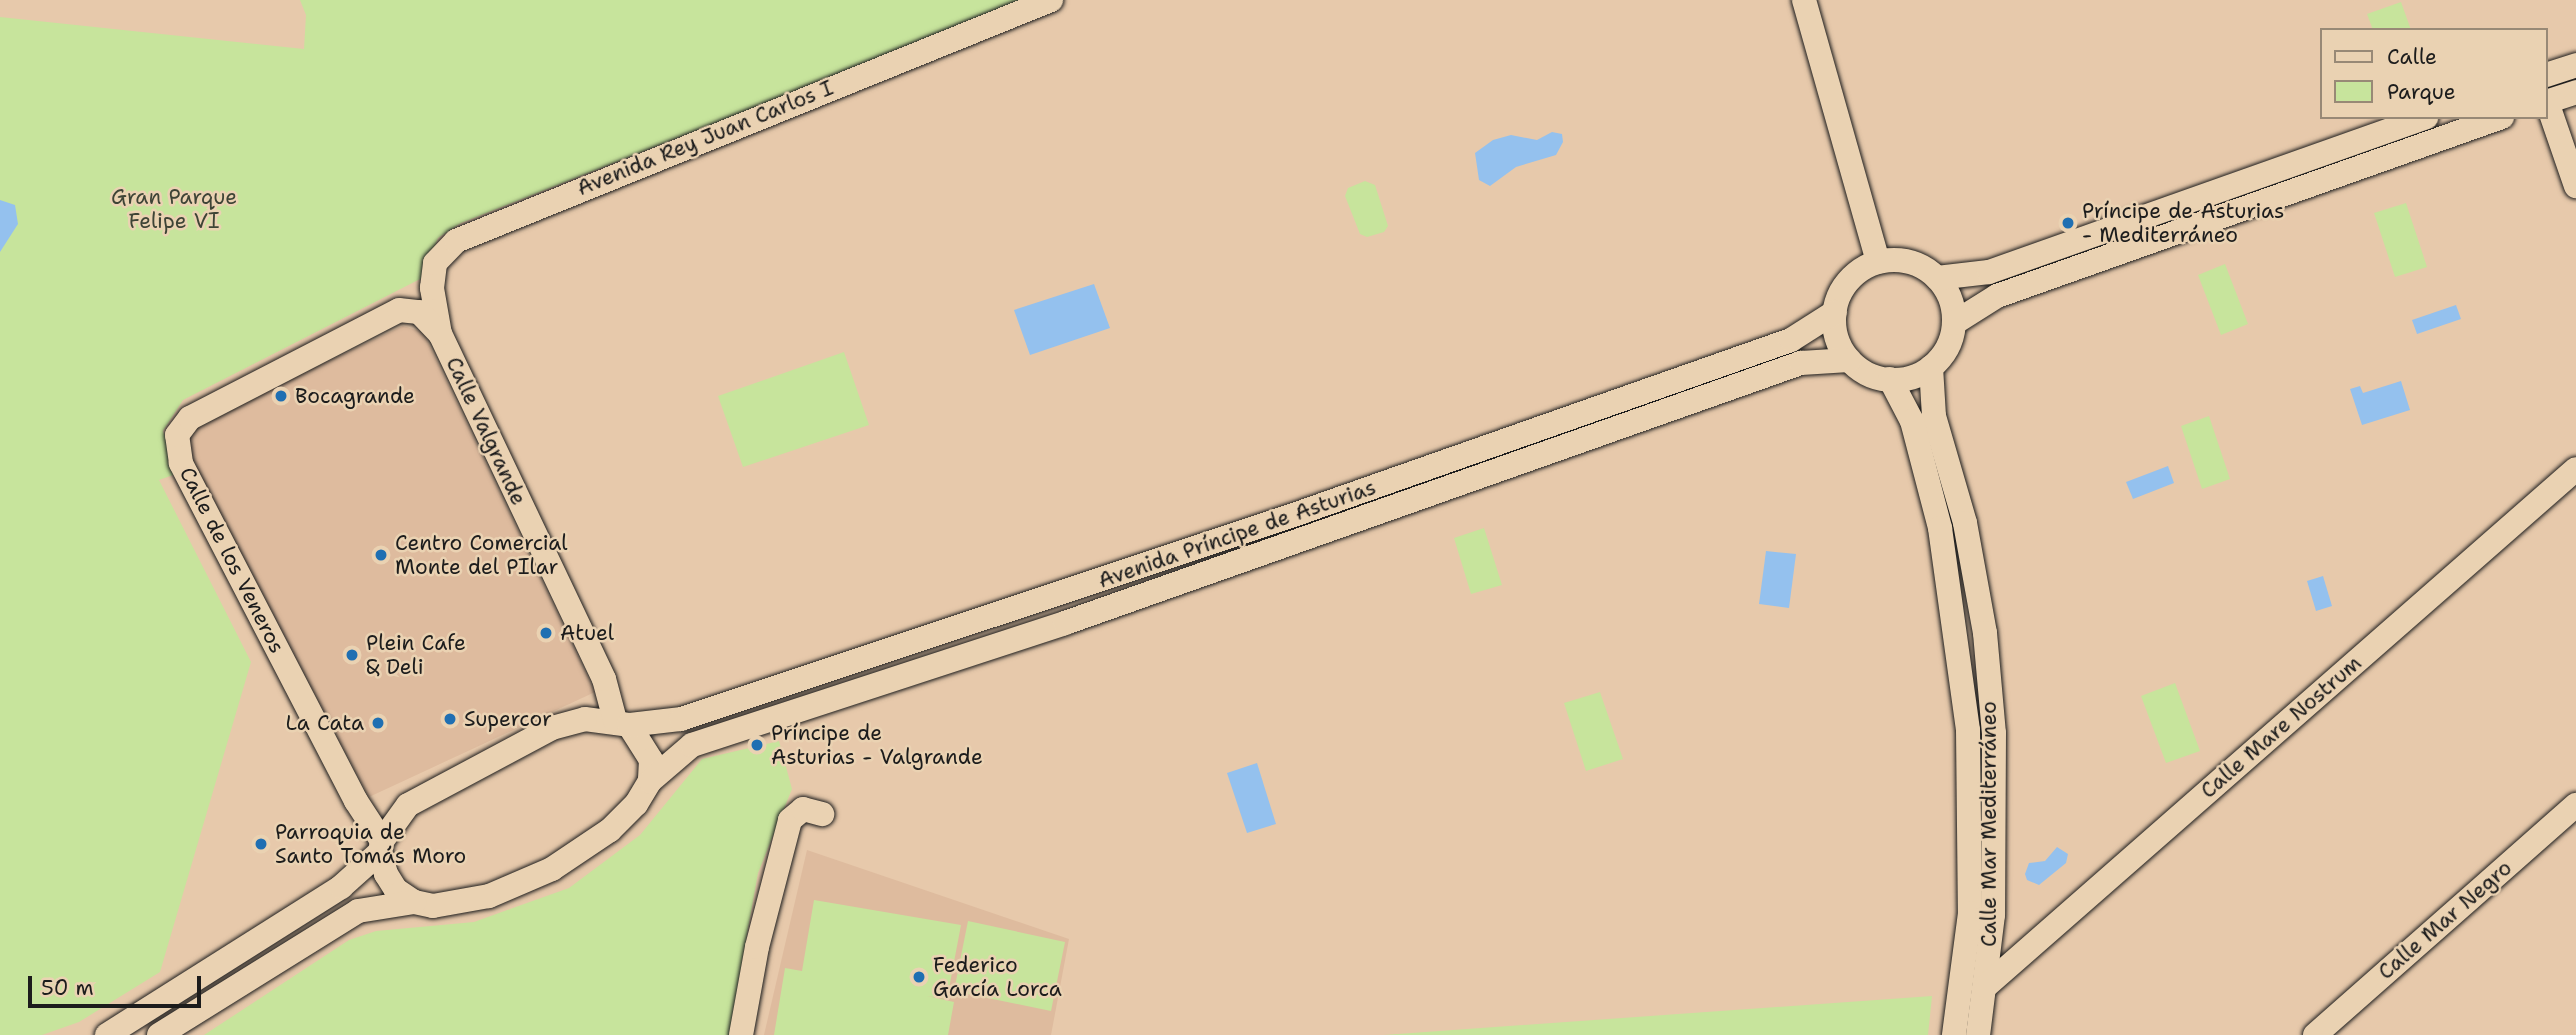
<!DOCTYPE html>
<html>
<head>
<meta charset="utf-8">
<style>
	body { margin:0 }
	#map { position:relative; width:2576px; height:1035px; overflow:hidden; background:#e7c9ab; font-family:"Shantell Sans",sans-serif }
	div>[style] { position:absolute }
	.built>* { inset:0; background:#debb9e }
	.green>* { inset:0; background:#c7e49c }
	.water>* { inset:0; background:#94c1ee }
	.roads { filter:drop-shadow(0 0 2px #1c1c1c) drop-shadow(0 0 2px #1c1c1c) }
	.street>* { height:24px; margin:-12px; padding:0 12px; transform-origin:12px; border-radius:12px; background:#ead2b2 }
	.street>.ring { margin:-12px; padding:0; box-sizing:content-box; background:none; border:24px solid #ead2b2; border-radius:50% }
	.dots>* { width:19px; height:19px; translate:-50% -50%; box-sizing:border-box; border:4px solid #ead2b2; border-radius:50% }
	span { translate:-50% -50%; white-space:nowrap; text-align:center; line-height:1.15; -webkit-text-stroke:5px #ead2b2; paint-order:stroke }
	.street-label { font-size:21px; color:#1c1c1c }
	.park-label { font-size:21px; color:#3e4436 }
	.poi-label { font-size:21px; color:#1c1c1c }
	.left { translate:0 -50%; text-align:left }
	.right { translate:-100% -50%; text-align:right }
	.legend { position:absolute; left:2320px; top:28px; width:228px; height:91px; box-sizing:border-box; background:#ead2b2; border:2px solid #988976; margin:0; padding:9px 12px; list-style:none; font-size:21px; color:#1c1c1c }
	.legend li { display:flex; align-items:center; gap:14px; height:35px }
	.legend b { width:35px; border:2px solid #988976 }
	.scale { position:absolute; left:28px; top:976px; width:173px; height:32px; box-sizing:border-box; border:4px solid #1c1c1c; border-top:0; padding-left:9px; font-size:21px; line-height:24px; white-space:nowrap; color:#1c1c1c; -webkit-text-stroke:5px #ead2b2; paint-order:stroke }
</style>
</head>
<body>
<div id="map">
	<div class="built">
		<div style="clip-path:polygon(403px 326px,423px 332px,595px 692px,369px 797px,184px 445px,191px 426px)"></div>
		<div style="clip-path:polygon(807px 850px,1069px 939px,1051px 1035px,764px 1035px)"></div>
	</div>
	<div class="green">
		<div style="clip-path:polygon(300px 0,1029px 0,461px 223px,438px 238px,422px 278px,183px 400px,163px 431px,176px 474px,159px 480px,251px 662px,160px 972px,79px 1022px,42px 1035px,0 1035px,0 17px,304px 49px,306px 15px)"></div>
		<div style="clip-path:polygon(2401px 2px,2411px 30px,2373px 30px,2367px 14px)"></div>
		<div style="clip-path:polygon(1365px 181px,1375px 185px,1388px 226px,1384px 232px,1367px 237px,1360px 234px,1345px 196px,1348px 188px)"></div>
		<div style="clip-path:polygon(2406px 203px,2427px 267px,2395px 277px,2374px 213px)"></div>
		<div style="clip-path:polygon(2225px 264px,2248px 324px,2221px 335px,2198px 275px)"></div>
		<div style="clip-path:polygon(844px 352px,869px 425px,743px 467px,718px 396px)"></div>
		<div style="clip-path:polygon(2209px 416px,2230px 479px,2202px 489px,2181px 426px)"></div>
		<div style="clip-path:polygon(1484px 528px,1502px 585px,1471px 594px,1454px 538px)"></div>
		<div style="clip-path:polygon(2175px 683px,2200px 751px,2166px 763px,2141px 696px)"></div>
		<div style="clip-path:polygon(1600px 692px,1623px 759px,1586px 771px,1564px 703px)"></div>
		<div style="clip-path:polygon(779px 741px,792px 789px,758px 873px,729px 1035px,204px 1035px,349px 940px,376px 931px,474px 922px,569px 888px,640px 835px,702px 759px)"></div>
		<div style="clip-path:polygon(814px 900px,961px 925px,947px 999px,927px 996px,954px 1002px,948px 1035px,774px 1035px,785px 968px,802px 971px)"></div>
		<div style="clip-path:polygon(968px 921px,1065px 942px,1051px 1011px,954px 991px)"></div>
		<div style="clip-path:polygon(1932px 996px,1928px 1035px,1384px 1035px,1650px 1016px)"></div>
	</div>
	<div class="water">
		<div style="clip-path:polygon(1552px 132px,1562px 134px,1563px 142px,1556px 155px,1516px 167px,1490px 186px,1479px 180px,1475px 153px,1493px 140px,1511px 135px,1537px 140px)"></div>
		<div style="clip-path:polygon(0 200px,15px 205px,18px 224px,0 252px)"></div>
		<div style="clip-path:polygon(1094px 284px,1110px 328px,1030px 355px,1014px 310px)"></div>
		<div style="clip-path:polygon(2456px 305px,2461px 319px,2417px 334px,2412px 320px)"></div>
		<div style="clip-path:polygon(2401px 381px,2410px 410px,2362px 425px,2350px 389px,2360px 386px,2363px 393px)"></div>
		<div style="clip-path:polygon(2168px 466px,2174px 483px,2133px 499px,2126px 482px)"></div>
		<div style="clip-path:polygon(1766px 551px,1796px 554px,1789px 608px,1759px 604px)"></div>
		<div style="clip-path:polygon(2323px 576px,2332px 606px,2316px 611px,2307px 581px)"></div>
		<div style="clip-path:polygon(1257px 763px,1276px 824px,1247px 833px,1227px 773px)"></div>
		<div style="clip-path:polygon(2057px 847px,2068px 854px,2066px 863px,2039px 885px,2027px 880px,2025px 874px,2029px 863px,2045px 861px)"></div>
	</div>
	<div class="roads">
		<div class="street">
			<div style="left:1804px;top:0;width:272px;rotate:74.2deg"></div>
			<div style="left:2546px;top:75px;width:32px;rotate:-18deg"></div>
			<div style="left:2546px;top:102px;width:32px;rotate:-18deg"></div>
			<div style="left:2547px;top:102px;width:89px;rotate:71deg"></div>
			<div class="ring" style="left:1834px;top:260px;width:96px;height:96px"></div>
			<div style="left:1937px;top:278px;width:52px;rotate:-6.6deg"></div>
			<div style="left:1989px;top:272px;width:464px;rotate:-19.5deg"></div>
			<div style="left:1954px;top:323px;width:51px;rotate:-32.1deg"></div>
			<div style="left:1997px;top:296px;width:536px;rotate:-19.52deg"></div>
			<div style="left:1931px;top:367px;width:49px;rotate:86.5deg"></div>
			<div style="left:1934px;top:416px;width:111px;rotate:73.8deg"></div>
			<div style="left:1965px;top:523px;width:112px;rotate:79.7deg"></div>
			<div style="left:1985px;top:633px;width:100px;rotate:84.9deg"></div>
			<div style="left:1994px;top:733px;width:182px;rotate:90.3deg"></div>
			<div style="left:1993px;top:915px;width:121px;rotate:97.1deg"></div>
			<div style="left:1890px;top:379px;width:47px;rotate:62.4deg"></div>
			<div style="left:1912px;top:421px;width:111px;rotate:75.3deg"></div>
			<div style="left:1940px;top:528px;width:204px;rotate:82.1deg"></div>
			<div style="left:1968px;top:730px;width:183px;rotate:89.4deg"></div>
			<div style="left:1970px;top:913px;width:123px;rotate:97.5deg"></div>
			<div style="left:585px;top:719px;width:44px;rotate:7.8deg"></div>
			<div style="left:629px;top:725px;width:41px;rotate:57.8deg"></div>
			<div style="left:651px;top:760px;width:21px;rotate:93deg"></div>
			<div style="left:650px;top:781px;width:27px;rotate:121deg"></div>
			<div style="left:636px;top:804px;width:37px;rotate:135deg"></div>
			<div style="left:610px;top:830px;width:70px;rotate:146.1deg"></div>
			<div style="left:552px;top:869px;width:69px;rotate:156.8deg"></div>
			<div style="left:489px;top:896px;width:57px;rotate:169.9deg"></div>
			<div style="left:433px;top:906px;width:19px;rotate:-168deg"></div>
			<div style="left:414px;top:902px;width:22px;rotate:-146deg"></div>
			<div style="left:396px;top:890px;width:19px;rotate:-122deg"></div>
			<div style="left:386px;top:874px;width:23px;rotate:-105deg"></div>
			<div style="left:380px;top:852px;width:11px;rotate:-80deg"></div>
			<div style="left:382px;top:841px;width:44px;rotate:-54.2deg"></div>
			<div style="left:408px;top:805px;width:163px;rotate:-28.1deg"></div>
			<div style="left:552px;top:728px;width:34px;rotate:-15deg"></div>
			<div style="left:615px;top:720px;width:42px;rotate:-105deg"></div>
			<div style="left:604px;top:679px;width:382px;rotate:-115.4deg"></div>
			<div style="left:440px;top:334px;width:47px;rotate:-99.9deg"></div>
			<div style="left:432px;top:288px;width:25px;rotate:-83deg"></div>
			<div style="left:435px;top:263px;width:30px;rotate:-46deg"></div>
			<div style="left:456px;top:241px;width:642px;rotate:-22.05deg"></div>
			<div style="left:629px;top:725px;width:52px;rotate:-6.6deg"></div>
			<div style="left:681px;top:719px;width:655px;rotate:-18.43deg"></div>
			<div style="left:1302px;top:512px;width:518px;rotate:-19.38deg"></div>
			<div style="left:1791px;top:340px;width:52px;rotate:-32.5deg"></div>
			<div style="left:650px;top:781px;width:55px;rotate:-40.6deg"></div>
			<div style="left:692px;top:745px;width:392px;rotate:-18.1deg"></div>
			<div style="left:1065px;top:623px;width:781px;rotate:-19.46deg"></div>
			<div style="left:1801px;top:363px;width:48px;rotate:-3.6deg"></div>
			<div style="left:382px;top:841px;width:48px;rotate:-123deg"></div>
			<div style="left:356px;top:801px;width:381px;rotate:-117.4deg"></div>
			<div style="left:181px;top:463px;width:28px;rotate:-98deg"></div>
			<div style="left:177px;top:435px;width:21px;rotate:-53deg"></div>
			<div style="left:190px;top:418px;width:235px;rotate:-27.3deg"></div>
			<div style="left:399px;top:310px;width:20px;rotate:6deg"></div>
			<div style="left:419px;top:312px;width:30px;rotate:46deg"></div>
			<div style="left:1986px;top:986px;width:784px;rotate:-41.23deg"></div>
			<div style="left:107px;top:1035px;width:277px;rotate:-32.3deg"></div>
			<div style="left:341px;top:887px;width:52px;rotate:-41.9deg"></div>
			<div style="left:159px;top:1035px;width:234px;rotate:-31.9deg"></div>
			<div style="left:358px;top:911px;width:57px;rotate:-9.1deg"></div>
			<div style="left:741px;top:1035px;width:89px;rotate:-79.7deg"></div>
			<div style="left:757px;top:947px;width:131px;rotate:-75.4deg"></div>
			<div style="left:790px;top:820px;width:17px;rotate:-40deg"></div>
			<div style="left:803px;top:809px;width:20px;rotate:15deg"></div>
			<div style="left:2315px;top:1035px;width:348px;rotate:-41.4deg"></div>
		</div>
	</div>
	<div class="dots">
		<div style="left:2068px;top:223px;background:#1f6fb2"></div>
		<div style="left:281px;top:396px;background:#1f6fb2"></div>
		<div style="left:381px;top:555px;background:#1f6fb2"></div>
		<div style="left:546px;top:633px;background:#1f6fb2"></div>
		<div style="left:352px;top:655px;background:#1f6fb2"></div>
		<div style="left:450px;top:719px;background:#1f6fb2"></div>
		<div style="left:378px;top:723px;background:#1f6fb2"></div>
		<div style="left:757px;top:745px;background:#1f6fb2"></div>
		<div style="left:261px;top:844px;background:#1f6fb2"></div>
		<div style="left:919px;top:977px;background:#1f6fb2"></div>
	</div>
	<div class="street-label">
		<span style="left:705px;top:138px;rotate:-22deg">Avenida Rey Juan Carlos I</span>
		<span style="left:486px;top:431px;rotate:65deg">Calle Valgrande</span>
		<span style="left:1237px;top:534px;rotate:-19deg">Avenida Príncipe de Asturias</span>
		<span style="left:232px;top:560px;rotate:63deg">Calle de los Veneros</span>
		<span style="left:2281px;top:727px;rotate:-41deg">Calle Mare Nostrum</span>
		<span style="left:1989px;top:824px;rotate:-90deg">Calle Mar Mediterráneo</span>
		<span style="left:2445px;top:920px;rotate:-41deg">Calle Mar Negro</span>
	</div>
	<div class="park-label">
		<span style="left:174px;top:209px">Gran Parque<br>Felipe VI</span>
	</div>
	<div class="poi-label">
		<span class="left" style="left:2082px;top:223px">Príncipe de Asturias<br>- Mediterráneo</span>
		<span class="left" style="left:295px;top:396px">Bocagrande</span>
		<span class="left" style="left:395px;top:555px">Centro Comercial<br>Monte del PIlar</span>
		<span class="left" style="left:560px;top:633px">Atuel</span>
		<span class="left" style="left:366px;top:655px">Plein Cafe<br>&amp; Deli</span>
		<span class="left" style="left:464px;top:719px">Supercor</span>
		<span class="right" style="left:364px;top:723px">La Cata</span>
		<span class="left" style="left:771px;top:745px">Príncipe de<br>Asturias - Valgrande</span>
		<span class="left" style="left:275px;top:844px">Parroquia de<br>Santo Tomás Moro</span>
		<span class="left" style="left:933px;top:977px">Federico<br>García Lorca</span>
	</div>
	<ul class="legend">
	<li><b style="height:9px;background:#ead2b2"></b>Calle</li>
	<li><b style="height:19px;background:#c7e49c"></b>Parque</li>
	</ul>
	<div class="scale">50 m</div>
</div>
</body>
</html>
